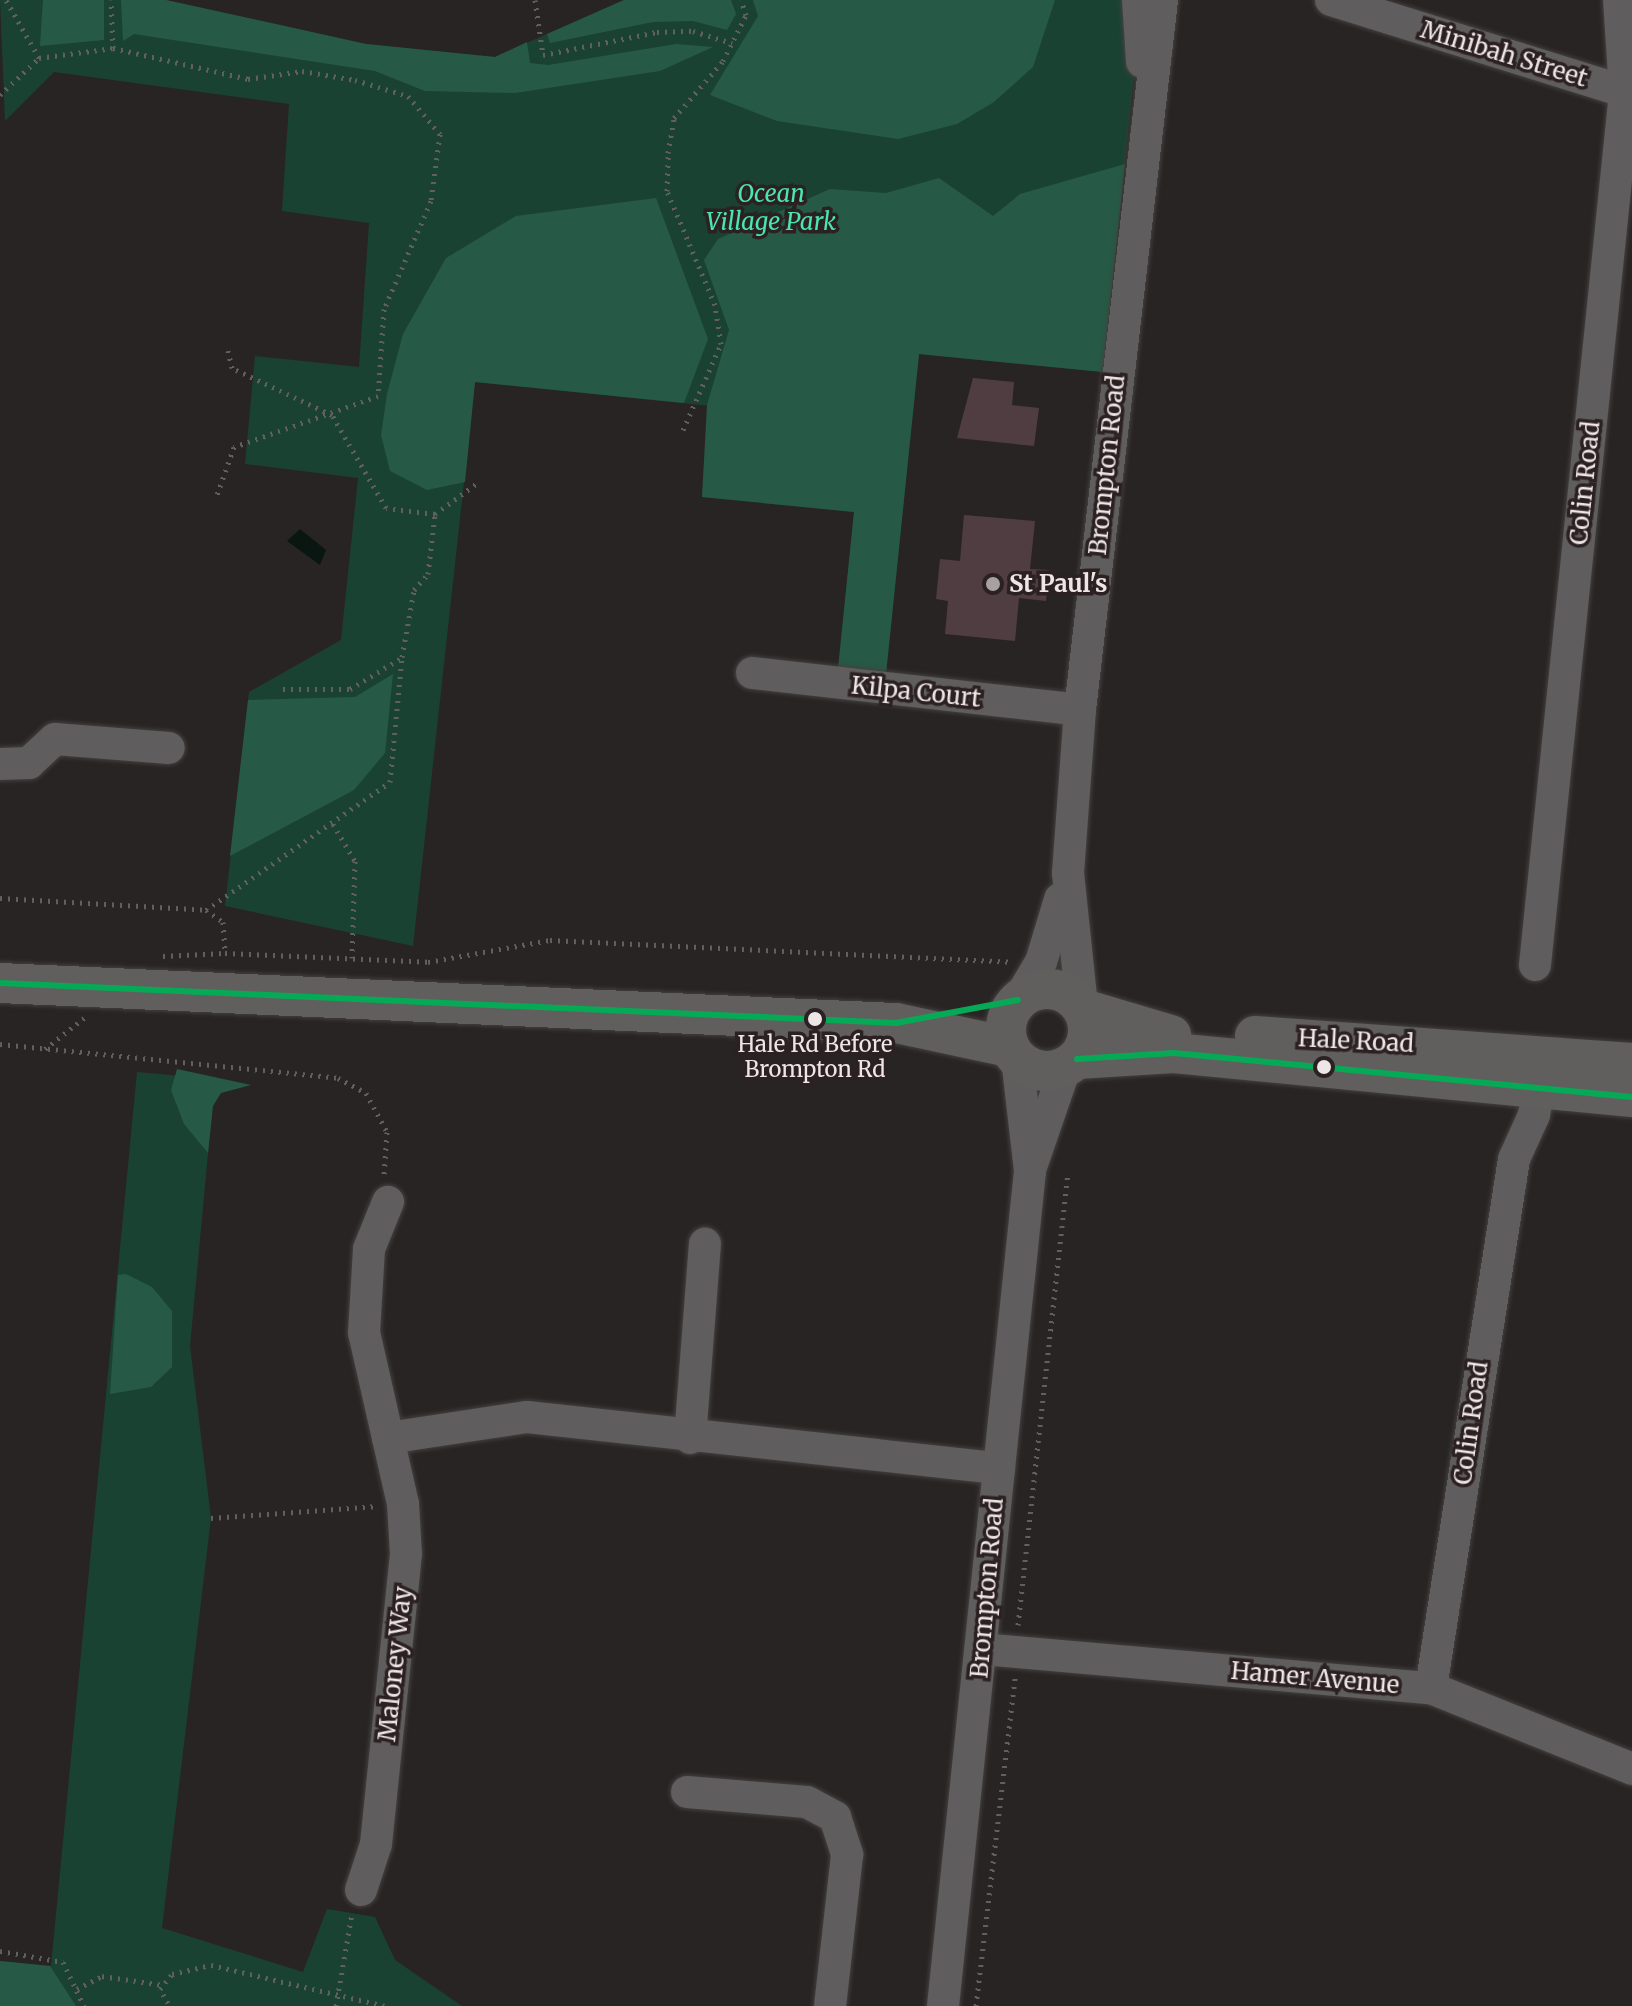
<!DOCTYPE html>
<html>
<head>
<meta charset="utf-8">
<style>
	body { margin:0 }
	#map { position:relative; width:1632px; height:2006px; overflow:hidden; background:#292424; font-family:Merriweather,serif }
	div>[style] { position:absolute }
	.green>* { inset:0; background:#1a4233 }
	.forest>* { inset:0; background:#265a46 }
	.water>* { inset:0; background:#091611 }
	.building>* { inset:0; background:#503d42 }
	.path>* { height:5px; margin-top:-2.5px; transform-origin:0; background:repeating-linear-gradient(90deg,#625f60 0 2px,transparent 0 8px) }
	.roads { filter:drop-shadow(0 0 2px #444040) drop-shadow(0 0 2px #444040) }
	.minor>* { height:32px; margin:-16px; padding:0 16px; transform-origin:16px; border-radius:16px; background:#5f5d5d }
	.major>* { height:40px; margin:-20px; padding:0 20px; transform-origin:20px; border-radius:20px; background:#615e5e }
	.major>.ring { margin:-20px; padding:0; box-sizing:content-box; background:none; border:40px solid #615e5e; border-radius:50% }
	.bus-1>* { height:6px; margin:-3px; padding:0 3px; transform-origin:3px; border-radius:3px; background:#06aa56 }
	.dots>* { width:22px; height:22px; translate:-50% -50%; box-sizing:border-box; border:4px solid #2c2122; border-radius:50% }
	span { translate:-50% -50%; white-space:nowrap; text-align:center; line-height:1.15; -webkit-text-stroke:7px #2c2122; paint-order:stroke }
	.bus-label { font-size:22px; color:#ede5e6 }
	.street-label { font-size:24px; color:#ede5e6 }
	.park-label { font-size:24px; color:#47e7ae; font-style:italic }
	.poi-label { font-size:24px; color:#ede5e6; font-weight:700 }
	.left { translate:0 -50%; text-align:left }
</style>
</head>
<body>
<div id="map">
	<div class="green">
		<div style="clip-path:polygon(0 0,166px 0,366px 44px,495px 57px,624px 0,1131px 0,1136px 57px,1103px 372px,919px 354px,886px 674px,838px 669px,854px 512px,702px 497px,711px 406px,475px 382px,413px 946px,225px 906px,249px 692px,341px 640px,358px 478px,245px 464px,255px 356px,359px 367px,369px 223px,282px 211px,289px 104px,54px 72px,5px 121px)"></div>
		<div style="clip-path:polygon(137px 1072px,215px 1079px,190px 1346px,211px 1518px,162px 1928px,303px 1972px,327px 1909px,375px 1917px,395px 1960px,462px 2006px,0 2006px,0 1961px,51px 1966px)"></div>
	</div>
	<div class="forest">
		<div style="clip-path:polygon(43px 0,104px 0,104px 40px,40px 46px)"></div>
		<div style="clip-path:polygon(121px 0,166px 0,366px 44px,495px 57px,527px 42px,530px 63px,548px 65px,676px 44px,713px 47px,660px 71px,515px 93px,425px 91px,375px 71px,134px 34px,123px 41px)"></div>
		<div style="clip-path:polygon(624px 0,731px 0,736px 14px,727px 30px,693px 21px,653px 22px,550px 43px,547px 34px)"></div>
		<div style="clip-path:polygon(753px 0,1055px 0,1033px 67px,994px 102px,957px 124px,898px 139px,777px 121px,710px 95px,758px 16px)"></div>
		<div style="clip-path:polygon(1125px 164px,1103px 372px,919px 354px,886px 674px,838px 669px,854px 512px,702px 497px,707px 405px,729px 330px,704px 260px,718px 239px,830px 189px,886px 193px,939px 178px,993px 216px,1020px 194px)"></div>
		<div style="clip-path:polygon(656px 198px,708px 339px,684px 403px,475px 382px,465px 482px,427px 490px,390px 471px,381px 435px,387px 394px,403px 334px,446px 258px,516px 216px)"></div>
		<div style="clip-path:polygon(393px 674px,385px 753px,354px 790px,230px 856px,248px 700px,355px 697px)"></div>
		<div style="clip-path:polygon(177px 1069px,251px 1085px,221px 1093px,213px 1106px,208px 1153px,184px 1124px,171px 1090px)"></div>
		<div style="clip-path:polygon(126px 1274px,152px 1287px,172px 1311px,172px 1367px,151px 1387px,110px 1394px,118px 1275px)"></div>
		<div style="clip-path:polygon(0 1961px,50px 1966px,76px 2006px,0 2006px)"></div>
	</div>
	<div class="water">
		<div style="clip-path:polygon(300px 529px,326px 550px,320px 565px,287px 541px)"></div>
	</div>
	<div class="building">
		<div style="clip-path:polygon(973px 378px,1014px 382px,1012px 405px,1039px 408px,1034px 446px,957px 438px)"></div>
		<div style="clip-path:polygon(964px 515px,1035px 521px,1030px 569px,1049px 570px,1046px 601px,1019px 598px,1015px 641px,945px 634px,948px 601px,936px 599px,940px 559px,960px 561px)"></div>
	</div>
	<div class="path">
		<div style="left:535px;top:0;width:56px;rotate:81.7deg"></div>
		<div style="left:543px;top:55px;width:116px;rotate:-11.4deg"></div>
		<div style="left:657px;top:32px;width:36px;rotate:-2deg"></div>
		<div style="left:693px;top:31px;width:41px;rotate:17.1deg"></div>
		<div style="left:113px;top:48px;width:139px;rotate:12.9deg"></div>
		<div style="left:248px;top:79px;width:55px;rotate:-8.4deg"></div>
		<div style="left:302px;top:71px;width:54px;rotate:9.6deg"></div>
		<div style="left:355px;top:80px;width:55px;rotate:16.8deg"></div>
		<div style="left:408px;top:96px;width:50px;rotate:49.9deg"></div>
		<div style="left:440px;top:134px;width:68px;rotate:97.7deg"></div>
		<div style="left:431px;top:201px;width:118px;rotate:113.5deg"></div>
		<div style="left:384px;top:309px;width:87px;rotate:93.9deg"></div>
		<div style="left:378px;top:396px;width:153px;rotate:160.5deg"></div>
		<div style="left:234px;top:447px;width:51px;rotate:109.5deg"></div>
		<div style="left:39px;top:58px;width:75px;rotate:-7.7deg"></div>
		<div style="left:113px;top:48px;width:48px;rotate:-92.4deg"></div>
		<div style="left:0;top:95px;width:54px;rotate:-43.5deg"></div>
		<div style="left:39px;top:58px;width:67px;rotate:-119.6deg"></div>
		<div style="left:683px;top:430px;width:94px;rotate:-66.2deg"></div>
		<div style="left:721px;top:344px;width:39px;rotate:-99deg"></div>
		<div style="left:715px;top:305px;width:124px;rotate:-112.8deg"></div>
		<div style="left:667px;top:191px;width:38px;rotate:-88deg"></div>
		<div style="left:668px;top:153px;width:36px;rotate:-80deg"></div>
		<div style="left:674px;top:118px;width:75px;rotate:-49.3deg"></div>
		<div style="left:723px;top:61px;width:51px;rotate:-63.4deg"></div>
		<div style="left:746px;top:15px;width:16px;rotate:-108deg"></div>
		<div style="left:435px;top:514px;width:52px;rotate:-36.4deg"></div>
		<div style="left:283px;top:689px;width:67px"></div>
		<div style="left:350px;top:689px;width:60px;rotate:-31.3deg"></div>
		<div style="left:333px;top:824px;width:43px;rotate:59.3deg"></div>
		<div style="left:355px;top:861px;width:97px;rotate:91.8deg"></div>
		<div style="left:0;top:898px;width:206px;rotate:3.3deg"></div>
		<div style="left:206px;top:910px;width:21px;rotate:35deg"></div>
		<div style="left:223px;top:922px;width:31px;rotate:86deg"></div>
		<div style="left:225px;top:953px;width:203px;rotate:2.5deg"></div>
		<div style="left:428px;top:962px;width:124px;rotate:-10.2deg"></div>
		<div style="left:550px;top:940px;width:462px;rotate:2.7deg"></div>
		<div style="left:206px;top:910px;width:224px;rotate:-34.8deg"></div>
		<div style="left:390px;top:782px;width:126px;rotate:-84.5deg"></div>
		<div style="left:402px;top:657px;width:68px;rotate:-79.8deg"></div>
		<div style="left:414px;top:590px;width:21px;rotate:-49deg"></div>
		<div style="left:428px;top:574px;width:60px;rotate:-83.3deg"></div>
		<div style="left:435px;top:514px;width:49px;rotate:-173deg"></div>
		<div style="left:386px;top:508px;width:108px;rotate:-120.1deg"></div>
		<div style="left:332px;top:415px;width:110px;rotate:-154.8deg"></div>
		<div style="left:232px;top:368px;width:18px;rotate:-103deg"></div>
		<div style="left:163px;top:956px;width:62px;rotate:-2.8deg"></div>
		<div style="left:0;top:1044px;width:340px;rotate:5.7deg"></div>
		<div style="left:338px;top:1078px;width:32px;rotate:28deg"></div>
		<div style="left:366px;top:1093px;width:44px;rotate:61.7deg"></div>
		<div style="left:387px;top:1132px;width:43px;rotate:94deg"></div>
		<div style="left:45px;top:1049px;width:50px;rotate:-38.5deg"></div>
		<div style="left:211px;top:1518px;width:167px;rotate:-4.1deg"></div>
		<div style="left:1018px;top:1625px;width:453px;rotate:-83.7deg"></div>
		<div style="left:0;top:1951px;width:64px;rotate:9.9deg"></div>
		<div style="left:63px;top:1962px;width:49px;rotate:64.5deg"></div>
		<div style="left:77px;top:1989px;width:28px;rotate:-27deg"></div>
		<div style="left:102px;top:1976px;width:62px;rotate:8.4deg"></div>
		<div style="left:168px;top:2003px;width:16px;rotate:-120deg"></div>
		<div style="left:160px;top:1989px;width:19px;rotate:-51deg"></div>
		<div style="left:172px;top:1974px;width:40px;rotate:-13deg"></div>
		<div style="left:211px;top:1965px;width:180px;rotate:13.2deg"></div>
		<div style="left:336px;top:2006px;width:94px;rotate:-80.2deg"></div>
		<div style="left:976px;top:2006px;width:330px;rotate:-83.2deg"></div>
	</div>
	<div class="roads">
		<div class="minor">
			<div style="left:1138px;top:0;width:62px;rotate:86.3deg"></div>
			<div style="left:1331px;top:0;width:315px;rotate:17.3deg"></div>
			<div style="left:752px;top:673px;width:330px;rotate:6.4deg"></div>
			<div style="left:0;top:764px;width:29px;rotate:-2deg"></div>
			<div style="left:29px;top:763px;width:35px;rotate:-43deg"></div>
			<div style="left:55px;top:739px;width:114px;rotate:4.5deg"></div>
			<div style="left:1535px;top:965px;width:878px;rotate:-84.11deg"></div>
			<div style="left:1625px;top:92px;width:92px;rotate:-93.7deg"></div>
			<div style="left:1019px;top:999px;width:43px;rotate:-59.3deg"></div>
			<div style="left:1041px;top:962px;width:66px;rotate:-73.2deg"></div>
			<div style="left:1082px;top:1006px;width:134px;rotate:-96deg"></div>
			<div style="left:1068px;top:873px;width:163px;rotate:-85.8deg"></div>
			<div style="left:1080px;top:710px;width:715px;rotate:-83.41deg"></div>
			<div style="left:1032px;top:1164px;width:102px;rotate:-71deg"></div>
			<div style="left:388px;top:1438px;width:141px;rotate:-8.6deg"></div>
			<div style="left:527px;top:1417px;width:475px;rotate:6.2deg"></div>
			<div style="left:690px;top:1438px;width:195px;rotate:-85.6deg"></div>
			<div style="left:982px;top:1649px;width:451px;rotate:5deg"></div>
			<div style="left:1431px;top:1688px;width:217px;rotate:21.9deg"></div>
			<div style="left:1431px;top:1688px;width:535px;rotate:-81.08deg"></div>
			<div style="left:1514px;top:1159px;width:48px;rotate:-65.6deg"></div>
			<div style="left:1534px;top:1115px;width:51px;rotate:-79.8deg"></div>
			<div style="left:687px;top:1792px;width:120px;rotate:4.8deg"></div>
			<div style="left:807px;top:1802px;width:32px;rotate:28deg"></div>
			<div style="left:835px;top:1817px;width:40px;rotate:72deg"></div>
			<div style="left:847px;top:1855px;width:152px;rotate:96.4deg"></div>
			<div style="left:361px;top:1890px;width:48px;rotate:-71.9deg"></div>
			<div style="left:376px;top:1844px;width:292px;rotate:-84.1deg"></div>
			<div style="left:406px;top:1554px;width:50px;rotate:-93.4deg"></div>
			<div style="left:403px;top:1504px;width:175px;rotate:-102.8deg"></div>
			<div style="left:364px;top:1333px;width:84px;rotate:-86.6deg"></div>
			<div style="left:369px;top:1249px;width:51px;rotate:-68deg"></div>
			<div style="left:943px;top:2006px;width:840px;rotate:-84.05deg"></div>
			<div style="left:1030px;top:1171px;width:113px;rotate:-96.6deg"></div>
		</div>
		<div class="major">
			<div style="left:0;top:983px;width:897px;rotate:2.56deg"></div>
			<div style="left:896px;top:1023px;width:116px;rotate:12deg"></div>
			<div class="ring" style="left:1006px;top:989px;width:42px;height:42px"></div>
			<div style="left:1083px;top:1009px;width:92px;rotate:16.5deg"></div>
			<div style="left:1255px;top:1036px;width:378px;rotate:4.1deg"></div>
			<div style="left:1077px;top:1059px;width:97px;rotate:-3.5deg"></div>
			<div style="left:1174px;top:1053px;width:460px;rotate:5.5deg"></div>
		</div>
	</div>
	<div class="bus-1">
		<div style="left:0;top:983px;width:897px;rotate:2.56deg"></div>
		<div style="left:896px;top:1023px;width:124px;rotate:-10.7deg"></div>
		<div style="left:1077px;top:1059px;width:97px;rotate:-3.5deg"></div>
		<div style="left:1174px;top:1053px;width:460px;rotate:5.5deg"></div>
	</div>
	<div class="dots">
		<div style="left:993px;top:584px;background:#a8a1a2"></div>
		<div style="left:815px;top:1019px;background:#ede5e6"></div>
		<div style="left:1324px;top:1067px;background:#ede5e6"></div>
	</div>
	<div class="bus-label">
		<span style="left:815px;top:1057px">Hale Rd Before<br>Brompton Rd</span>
	</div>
	<div class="street-label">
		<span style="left:1504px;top:54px;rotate:17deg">Minibah Street</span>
		<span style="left:1107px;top:465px;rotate:-84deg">Brompton Road</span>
		<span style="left:1585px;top:483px;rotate:-84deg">Colin Road</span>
		<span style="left:916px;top:692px;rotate:6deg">Kilpa Court</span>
		<span style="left:1356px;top:1041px;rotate:3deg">Hale Road</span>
		<span style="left:1471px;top:1423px;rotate:-82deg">Colin Road</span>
		<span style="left:987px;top:1588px;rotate:-85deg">Brompton Road</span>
		<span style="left:395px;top:1664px;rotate:-84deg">Maloney Way</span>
		<span style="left:1315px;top:1678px;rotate:5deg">Hamer Avenue</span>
	</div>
	<div class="park-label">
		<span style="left:771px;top:208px">Ocean<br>Village Park</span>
	</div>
	<div class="poi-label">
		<span class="left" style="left:1009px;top:584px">St Paul's</span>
	</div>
</div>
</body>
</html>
